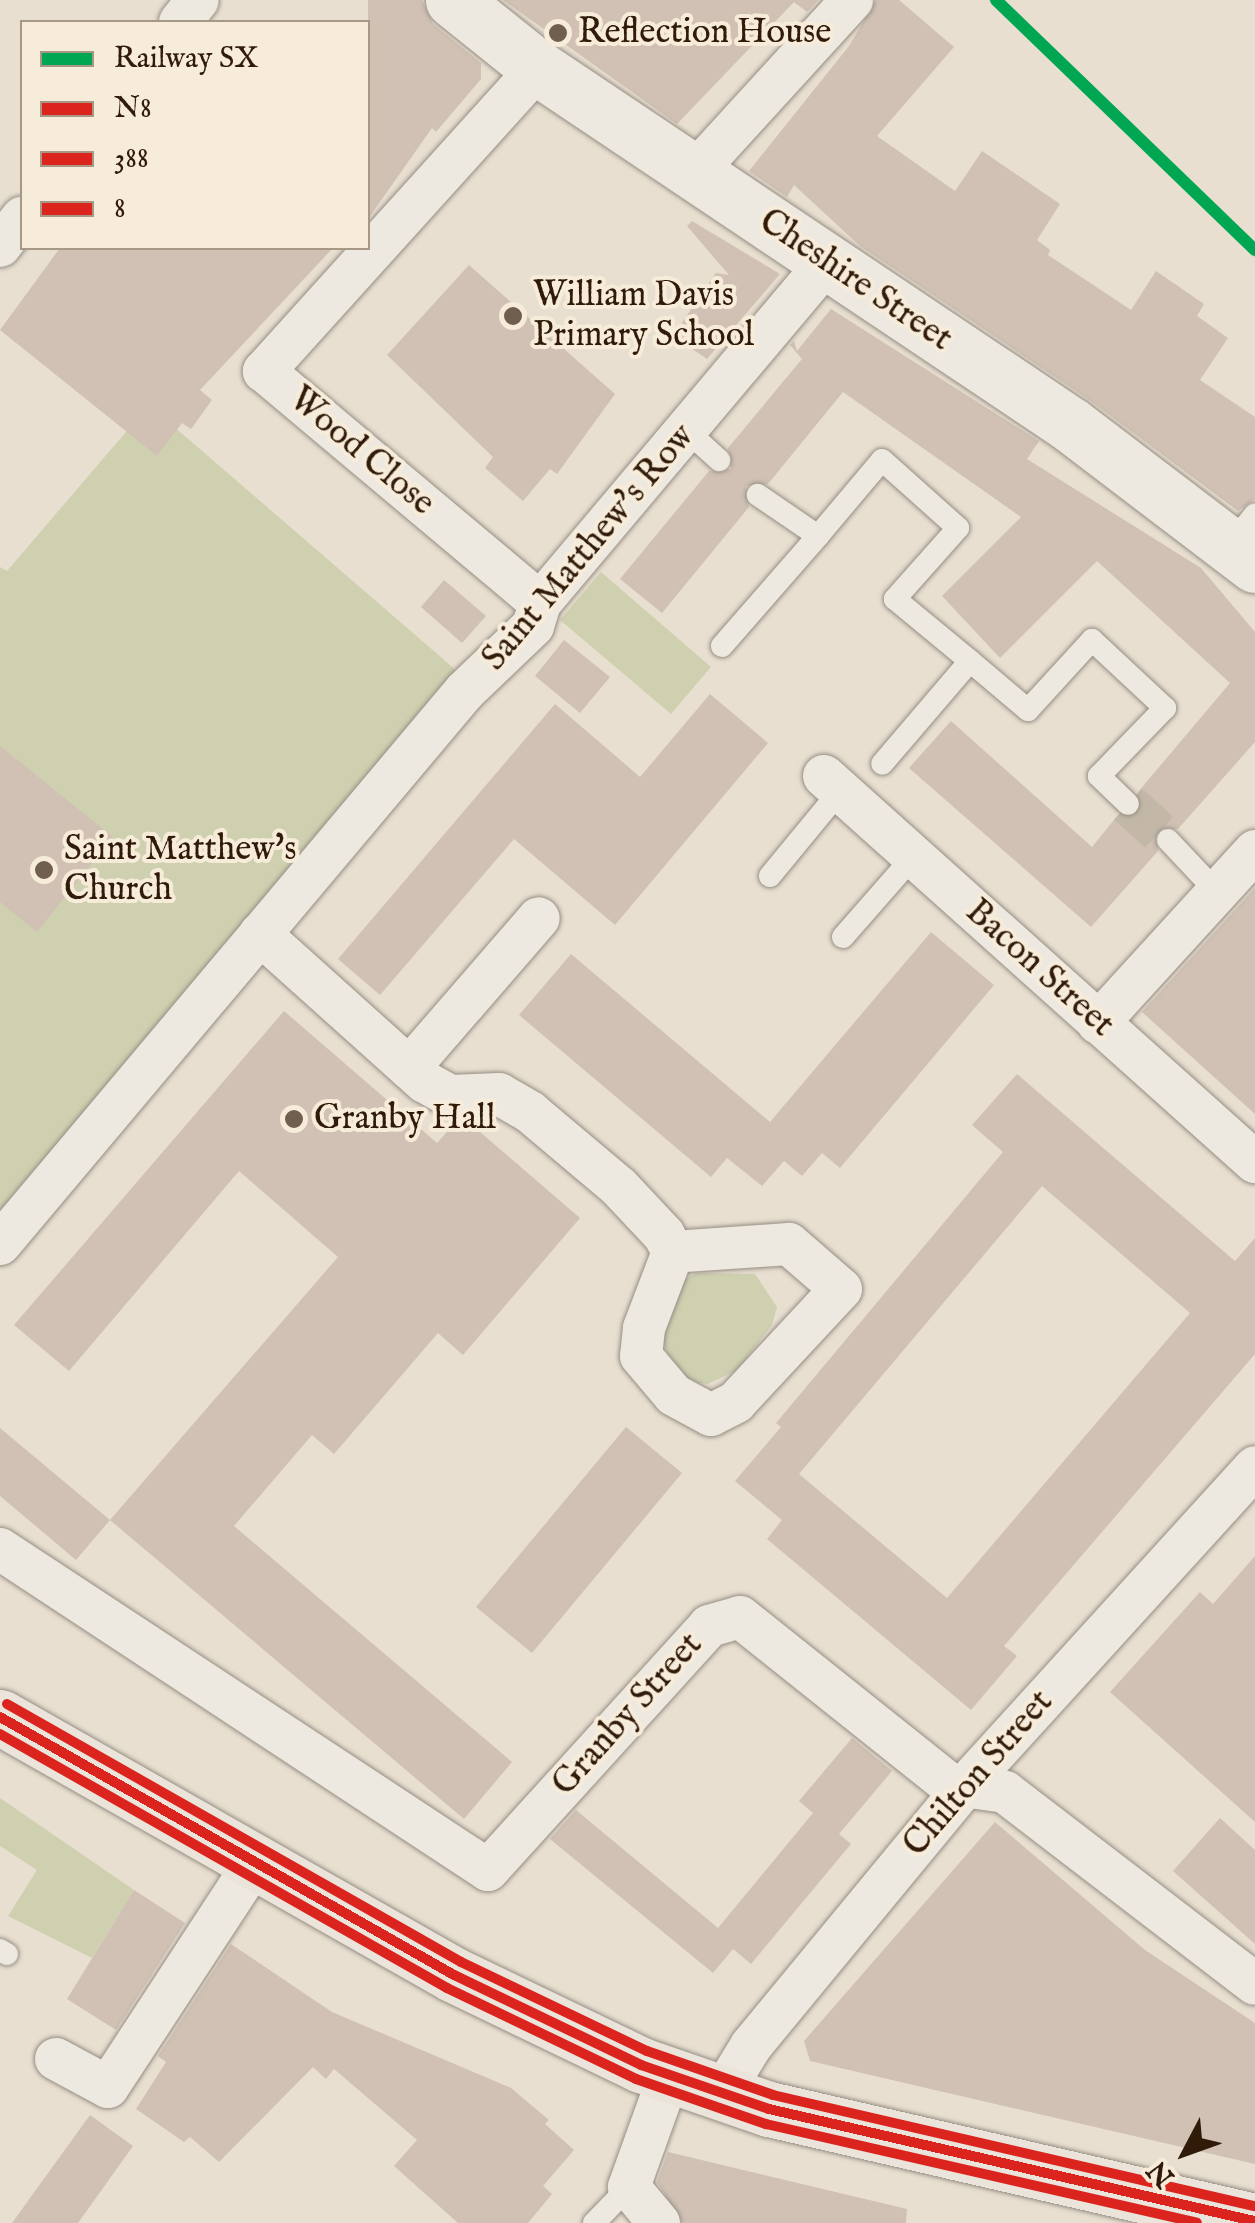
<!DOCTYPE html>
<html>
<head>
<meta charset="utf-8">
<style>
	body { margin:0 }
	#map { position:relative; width:1255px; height:2223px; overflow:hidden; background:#e8dfd0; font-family:"IM FELL English",serif }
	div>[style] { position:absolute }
	.green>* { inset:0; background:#ced0b0 }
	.building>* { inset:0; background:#d0c1b4 }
	.minor-tunnel>* { height:42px; margin-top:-21px; transform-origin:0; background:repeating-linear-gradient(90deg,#c3b8a8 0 42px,transparent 0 63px) }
	.roads { filter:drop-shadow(0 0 2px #968e84) drop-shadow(0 0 2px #968e84) }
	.service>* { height:22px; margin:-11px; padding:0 11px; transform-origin:11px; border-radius:11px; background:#ede8e0 }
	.minor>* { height:42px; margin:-21px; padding:0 21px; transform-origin:21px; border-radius:21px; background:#ede8e0 }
	.secondary>* { height:55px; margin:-27.5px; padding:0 27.5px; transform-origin:27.5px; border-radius:27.5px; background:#ede8e0 }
	.primary>* { height:55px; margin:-27.5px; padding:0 27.5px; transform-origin:27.5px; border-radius:27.5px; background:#eae4db }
	.bus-1>* { height:10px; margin:-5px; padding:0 5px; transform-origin:5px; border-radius:5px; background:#dc241f }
	.bus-2>* { height:10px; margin:-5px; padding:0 5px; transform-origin:5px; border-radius:5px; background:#dc241f }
	.bus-3>* { height:10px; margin:-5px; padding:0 5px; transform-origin:5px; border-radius:5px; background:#dc241f }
	.rail-1>* { height:12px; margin:-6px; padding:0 6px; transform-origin:6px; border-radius:6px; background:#00a651 }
	.dots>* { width:28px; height:28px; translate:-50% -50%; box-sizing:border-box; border:5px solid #f7ecda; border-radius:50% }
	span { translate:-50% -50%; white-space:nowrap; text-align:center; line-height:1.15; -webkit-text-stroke:8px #f7ecda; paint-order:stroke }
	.poi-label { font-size:35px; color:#301a08 }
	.left { translate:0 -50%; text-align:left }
	.street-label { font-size:35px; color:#301a08 }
	.legend { position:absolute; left:20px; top:20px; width:350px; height:230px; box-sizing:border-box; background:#f7ecda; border:2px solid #a79886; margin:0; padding:12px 18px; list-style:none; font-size:30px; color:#301a08 }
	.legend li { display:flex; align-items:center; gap:20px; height:50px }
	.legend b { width:50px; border:2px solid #a79886 }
	.north { position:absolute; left:1135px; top:2103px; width:100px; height:100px; -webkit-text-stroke:8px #f7ecda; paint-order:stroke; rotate:229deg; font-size:28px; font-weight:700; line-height:40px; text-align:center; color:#301a08 }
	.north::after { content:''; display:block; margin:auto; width:35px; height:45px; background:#301a08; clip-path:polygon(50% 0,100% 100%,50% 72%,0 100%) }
</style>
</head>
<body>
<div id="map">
	<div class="green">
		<div style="clip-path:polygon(149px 405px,457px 671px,0 1217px,0 567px,7px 571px)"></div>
		<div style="clip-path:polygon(601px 572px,711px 667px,671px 714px,560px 620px)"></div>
		<div style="clip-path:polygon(697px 1273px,755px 1274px,777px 1307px,772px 1325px,737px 1370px,708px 1384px,692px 1382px,672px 1365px,662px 1339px,682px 1280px)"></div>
		<div style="clip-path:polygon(0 1798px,134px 1890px,92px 1958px,8px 1916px,37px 1870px,0 1846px)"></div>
	</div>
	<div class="building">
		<div style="clip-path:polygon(368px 0,422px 0,433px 24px,481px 63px,481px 79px,436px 132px,432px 128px,368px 219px)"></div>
		<div style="clip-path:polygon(503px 0,818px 0,807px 12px,794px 2px,677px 124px)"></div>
		<div style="clip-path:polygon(876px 0,899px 0,954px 47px,877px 136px,955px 191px,982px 151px,1060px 204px,1037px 240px,1050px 250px,1048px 255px,1131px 310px,1156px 271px,1204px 304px,1197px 316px,1228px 338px,1200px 380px,1255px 417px,1255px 499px,1238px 511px,1088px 399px,860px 246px,794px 185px,787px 197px,749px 171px,849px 46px)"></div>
		<div style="clip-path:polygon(692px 221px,780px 274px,707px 359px,673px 336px,716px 273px,729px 275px,687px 226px)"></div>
		<div style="clip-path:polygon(60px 248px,333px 248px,200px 390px,212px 400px,191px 429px,182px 423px,157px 456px,0 330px)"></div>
		<div style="clip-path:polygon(469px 265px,615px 394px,557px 474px,550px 469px,523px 501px,485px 468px,493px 457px,387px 355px)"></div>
		<div style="clip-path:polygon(831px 309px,1039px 441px,1027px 459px,1201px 568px,1255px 632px,1255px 742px,1178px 829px,1157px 830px,1158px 851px,1091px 927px,909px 768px,951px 721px,1092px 847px,1118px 815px,1139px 814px,1138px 792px,1230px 683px,1097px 561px,1000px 658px,942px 596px,1021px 517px,843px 392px,768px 484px,746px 486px,749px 507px,662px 613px,620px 579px,709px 471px,731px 469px,728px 448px,802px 359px,790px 345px,794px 341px,797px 351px)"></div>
		<div style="clip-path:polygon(444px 580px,486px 616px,462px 643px,421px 607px)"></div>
		<div style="clip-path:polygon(564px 640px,610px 677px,580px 713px,535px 676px)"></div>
		<div style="clip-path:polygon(710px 694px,768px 743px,615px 925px,514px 839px,380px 995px,338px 959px,555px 704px,640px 777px)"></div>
		<div style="clip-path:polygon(0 746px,113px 837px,37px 932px,0 902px)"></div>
		<div style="clip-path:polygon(1255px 888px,1255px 1114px,1142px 1012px)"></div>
		<div style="clip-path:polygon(931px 932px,994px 985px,840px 1168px,822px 1153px,802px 1176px,784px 1161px,762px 1186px,727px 1158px,711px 1177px,519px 1015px,571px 954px,770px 1122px)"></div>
		<div style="clip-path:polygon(284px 1011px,437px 1143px,457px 1121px,466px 1120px,580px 1218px,463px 1355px,438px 1333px,334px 1454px,312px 1435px,234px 1526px,512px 1762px,464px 1819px,110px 1520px,338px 1257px,239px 1171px,69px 1371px,14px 1325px)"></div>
		<div style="clip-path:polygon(evenodd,1017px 1074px,1235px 1261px,1255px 1238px,1255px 1354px,1004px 1646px,1017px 1656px,971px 1710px,767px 1539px,782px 1520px,735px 1481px,781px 1427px,776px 1423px,1003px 1152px,972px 1125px,1017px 1074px,1042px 1186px,1190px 1313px,947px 1598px,799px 1474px,1042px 1186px)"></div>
		<div style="clip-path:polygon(626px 1427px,682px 1473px,532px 1653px,476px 1607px)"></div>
		<div style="clip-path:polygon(0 1428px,110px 1520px,76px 1560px,0 1496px)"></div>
		<div style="clip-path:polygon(1255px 1556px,1255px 1822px,1110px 1692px,1200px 1592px,1213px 1604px)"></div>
		<div style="clip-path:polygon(852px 1738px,892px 1771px,839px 1834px,851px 1844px,751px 1964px,733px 1949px,713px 1973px,550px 1839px,576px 1810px,718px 1928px,813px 1813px,799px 1801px)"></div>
		<div style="clip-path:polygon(1220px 1818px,1255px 1850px,1255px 1944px,1173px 1871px)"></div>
		<div style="clip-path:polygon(995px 1822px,1145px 1950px,1255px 2023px,1255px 2164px,810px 2061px,804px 2041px)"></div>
		<div style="clip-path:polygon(134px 1890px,185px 1923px,116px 2030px,67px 1999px)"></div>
		<div style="clip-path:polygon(231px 1944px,332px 2012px,511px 2088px,549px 2120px,545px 2124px,574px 2150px,543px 2186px,552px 2194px,528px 2223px,458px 2223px,394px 2166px,417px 2140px,334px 2069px,326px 2079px,313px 2067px,219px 2162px,190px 2137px,184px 2142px,136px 2109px,166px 2062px,158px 2056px)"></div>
		<div style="clip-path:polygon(90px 2115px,133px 2146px,78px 2223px,12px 2223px)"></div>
		<div style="clip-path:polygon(668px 2152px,907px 2209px,906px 2223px,683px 2223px,657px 2182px)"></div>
	</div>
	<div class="minor-tunnel">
		<div style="left:1128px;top:804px;width:54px;rotate:42deg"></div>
	</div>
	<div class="roads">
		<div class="service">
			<div style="left:686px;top:430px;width:45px;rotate:42.3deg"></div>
			<div style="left:818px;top:536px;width:99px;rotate:-49.9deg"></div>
			<div style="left:882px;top:460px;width:102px;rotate:41.8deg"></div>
			<div style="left:958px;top:528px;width:95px;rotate:131.6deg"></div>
			<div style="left:895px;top:599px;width:97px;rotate:39.6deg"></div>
			<div style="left:970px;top:661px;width:135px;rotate:130.5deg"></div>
			<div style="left:1231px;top:544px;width:38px;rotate:-51deg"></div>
			<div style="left:722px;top:646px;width:146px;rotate:-48.9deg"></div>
			<div style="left:818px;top:536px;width:73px;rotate:-145.7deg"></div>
			<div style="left:970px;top:661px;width:76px;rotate:40.2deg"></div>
			<div style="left:1028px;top:710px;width:95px;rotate:-47.6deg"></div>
			<div style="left:1092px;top:640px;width:100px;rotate:43deg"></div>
			<div style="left:1165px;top:708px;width:95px;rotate:134.1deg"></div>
			<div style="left:1099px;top:776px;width:40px;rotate:44deg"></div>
			<div style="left:1168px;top:840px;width:71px;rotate:46.7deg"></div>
			<div style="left:770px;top:876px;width:110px;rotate:-50.5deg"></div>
			<div style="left:843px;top:937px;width:108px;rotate:-48.8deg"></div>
			<div style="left:0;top:1950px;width:8px;rotate:30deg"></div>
			<div style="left:594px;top:2223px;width:50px;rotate:-45.8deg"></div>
		</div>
		<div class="minor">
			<div style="left:180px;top:22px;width:28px;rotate:-51deg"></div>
			<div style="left:538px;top:68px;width:409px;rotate:132.1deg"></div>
			<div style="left:264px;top:371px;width:361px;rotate:40deg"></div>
			<div style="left:695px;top:172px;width:233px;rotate:-47.6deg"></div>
			<div style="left:0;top:246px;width:36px;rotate:-52deg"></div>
			<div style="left:824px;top:776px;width:579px;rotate:41.85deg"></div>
			<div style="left:260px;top:934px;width:222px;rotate:41.9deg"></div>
			<div style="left:425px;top:1082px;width:29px;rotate:29deg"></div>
			<div style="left:450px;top:1096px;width:49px;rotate:-2.3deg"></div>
			<div style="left:499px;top:1094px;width:36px;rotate:30deg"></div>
			<div style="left:530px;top:1112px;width:116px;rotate:40.1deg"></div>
			<div style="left:619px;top:1187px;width:66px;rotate:46.8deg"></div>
			<div style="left:664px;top:1235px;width:19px;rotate:62deg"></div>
			<div style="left:673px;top:1252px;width:81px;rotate:110.9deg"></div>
			<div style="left:644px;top:1328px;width:28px;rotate:96deg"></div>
			<div style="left:641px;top:1356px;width:51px;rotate:49.8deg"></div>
			<div style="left:674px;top:1395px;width:42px;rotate:28.4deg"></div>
			<div style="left:711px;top:1415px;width:28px;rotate:-27deg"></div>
			<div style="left:736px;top:1402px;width:154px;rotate:-47.1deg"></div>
			<div style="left:841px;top:1289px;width:69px;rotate:-139.1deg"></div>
			<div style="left:789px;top:1244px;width:116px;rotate:176.1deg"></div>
			<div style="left:1098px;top:1023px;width:233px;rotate:-47.6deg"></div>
			<div style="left:409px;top:1068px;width:198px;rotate:-49.1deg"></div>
			<div style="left:0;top:1244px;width:723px;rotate:-49.94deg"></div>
			<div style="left:465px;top:691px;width:94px;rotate:-43.7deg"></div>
			<div style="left:533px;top:626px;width:24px;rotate:-73deg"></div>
			<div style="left:540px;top:603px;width:446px;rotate:-49.9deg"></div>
			<div style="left:0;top:1549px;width:584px;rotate:33.34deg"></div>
			<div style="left:488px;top:1870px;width:329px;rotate:-47.8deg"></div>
			<div style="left:709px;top:1626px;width:32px;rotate:-16deg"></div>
			<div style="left:740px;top:1617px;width:268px;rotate:38.6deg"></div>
			<div style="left:949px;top:1784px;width:57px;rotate:8.1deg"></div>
			<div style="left:1005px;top:1792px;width:315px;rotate:37.5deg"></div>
			<div style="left:56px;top:2059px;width:59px;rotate:28.3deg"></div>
			<div style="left:108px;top:2087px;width:265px;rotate:-56.8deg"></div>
			<div style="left:721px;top:2095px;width:57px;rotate:-58.5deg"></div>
			<div style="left:751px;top:2046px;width:337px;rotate:-50.5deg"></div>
			<div style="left:965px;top:1786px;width:431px;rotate:-47.7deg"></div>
			<div style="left:659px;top:2223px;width:47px;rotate:-129.8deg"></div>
			<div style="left:629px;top:2187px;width:118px;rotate:-70.2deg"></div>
		</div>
		<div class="secondary">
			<div style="left:453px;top:0;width:109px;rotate:38.7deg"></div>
			<div style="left:538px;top:68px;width:642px;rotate:33.81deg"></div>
			<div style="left:1071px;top:425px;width:231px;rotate:37.3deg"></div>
		</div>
		<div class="primary">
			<div style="left:0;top:1717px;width:522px;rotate:29.61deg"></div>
			<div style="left:454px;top:1975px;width:208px;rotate:25.7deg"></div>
			<div style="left:641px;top:2065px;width:135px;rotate:19deg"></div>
			<div style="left:769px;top:2109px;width:499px;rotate:13deg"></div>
		</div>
	</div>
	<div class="bus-1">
		<div style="left:0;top:1717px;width:522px;rotate:29.61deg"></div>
		<div style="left:454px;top:1975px;width:208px;rotate:25.7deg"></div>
		<div style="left:641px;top:2065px;width:135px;rotate:19deg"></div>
		<div style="left:769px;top:2109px;width:499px;rotate:13deg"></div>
	</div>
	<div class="bus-2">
		<div style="left:0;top:1734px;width:514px;rotate:29.61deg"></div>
		<div style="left:447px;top:1988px;width:210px;rotate:25.7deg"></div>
		<div style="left:636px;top:2079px;width:138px;rotate:19.1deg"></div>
		<div style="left:766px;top:2124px;width:442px;rotate:12.9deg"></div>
	</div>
	<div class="bus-3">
		<div style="left:7px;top:1704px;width:522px;rotate:29.61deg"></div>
		<div style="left:461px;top:1962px;width:206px;rotate:25.6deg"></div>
		<div style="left:647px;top:2051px;width:133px;rotate:19.2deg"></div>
		<div style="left:773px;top:2095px;width:495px;rotate:13deg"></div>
	</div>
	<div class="rail-1">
		<div style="left:996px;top:0;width:360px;rotate:44deg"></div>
	</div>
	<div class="dots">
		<div style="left:558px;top:33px;background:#705f4e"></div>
		<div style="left:513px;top:316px;background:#705f4e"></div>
		<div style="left:44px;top:870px;background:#705f4e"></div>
		<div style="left:294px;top:1119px;background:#705f4e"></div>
	</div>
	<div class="poi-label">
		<span class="left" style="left:578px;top:33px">Reflection House</span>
		<span class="left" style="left:533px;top:316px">William Davis<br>Primary School</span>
		<span class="left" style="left:64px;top:870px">Saint Matthew's<br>Church</span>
		<span class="left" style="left:314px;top:1119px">Granby Hall</span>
	</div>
	<div class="street-label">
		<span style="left:855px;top:281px;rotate:34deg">Cheshire Street</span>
		<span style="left:361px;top:452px;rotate:40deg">Wood Close</span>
		<span style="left:589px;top:548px;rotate:-50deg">Saint Matthew's Row</span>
		<span style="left:1039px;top:969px;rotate:42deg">Bacon Street</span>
		<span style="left:628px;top:1715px;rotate:-48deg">Granby Street</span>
		<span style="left:979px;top:1774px;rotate:-49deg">Chilton Street</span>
	</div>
	<ul class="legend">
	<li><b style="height:12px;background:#00a651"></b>Railway SX</li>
	<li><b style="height:12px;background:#dc241f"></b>N8</li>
	<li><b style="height:12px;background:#dc241f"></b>388</li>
	<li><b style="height:12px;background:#dc241f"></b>8</li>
	</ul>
	<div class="north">N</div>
</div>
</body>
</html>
